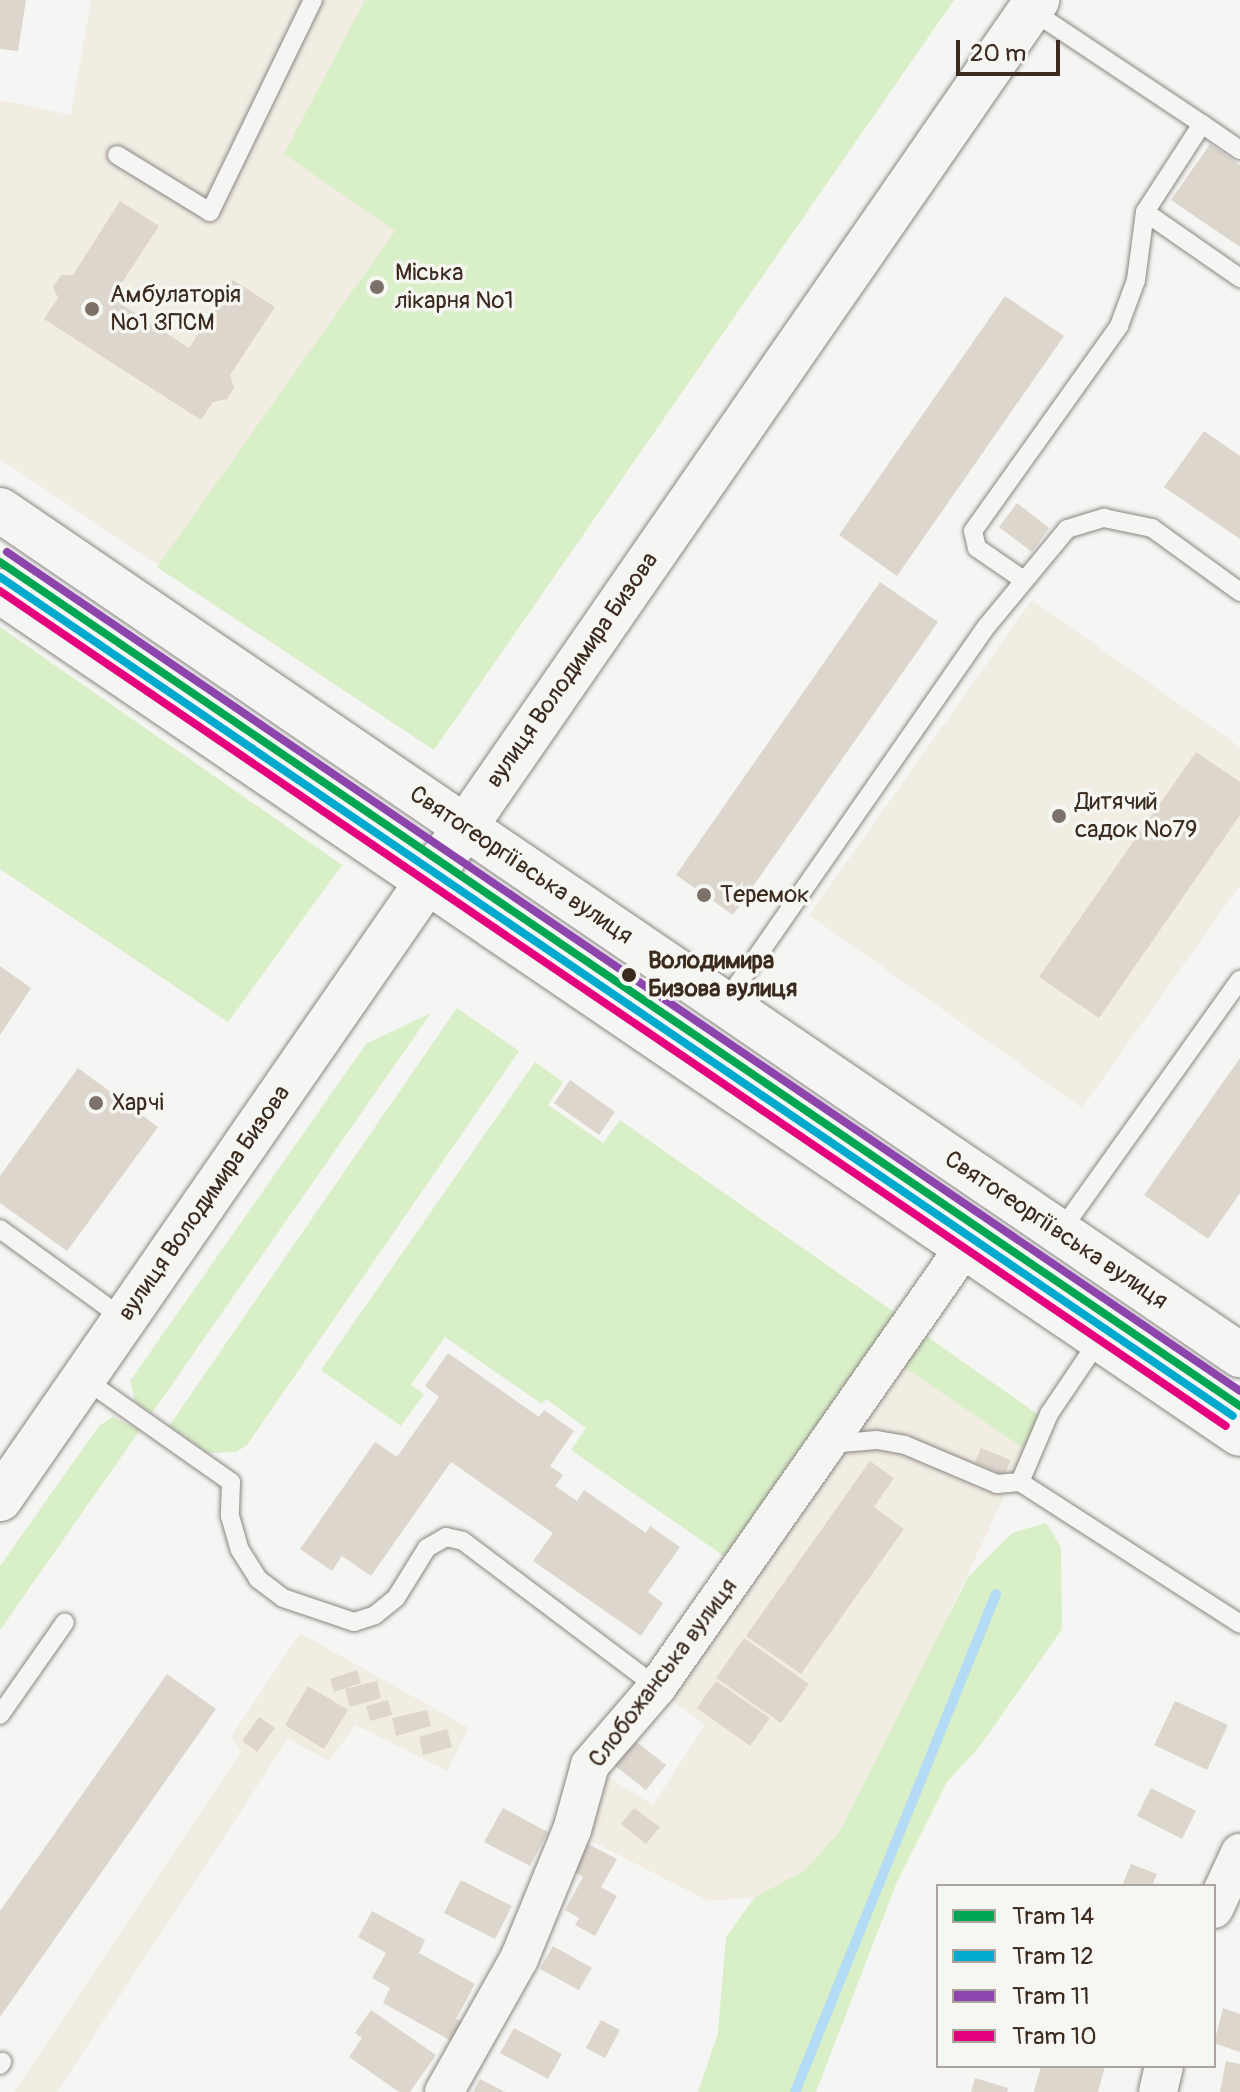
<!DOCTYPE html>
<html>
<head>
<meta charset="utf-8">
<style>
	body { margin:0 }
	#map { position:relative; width:1240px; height:2092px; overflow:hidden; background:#f5f5f3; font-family:Pangolin,sans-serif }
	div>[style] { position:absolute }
	.built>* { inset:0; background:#f2ede3 }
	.green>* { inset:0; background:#d9efc8 }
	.stream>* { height:10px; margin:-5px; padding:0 5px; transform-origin:5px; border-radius:5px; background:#b3dbf6 }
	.building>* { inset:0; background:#ddd6cc }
	.roads { filter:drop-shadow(0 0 2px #8a8683) drop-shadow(0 0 2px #8a8683) }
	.service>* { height:18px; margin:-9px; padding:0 9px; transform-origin:9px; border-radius:9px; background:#f5f5f3 }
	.minor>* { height:38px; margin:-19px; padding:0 19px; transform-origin:19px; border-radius:19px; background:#f5f5f3 }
	.tertiary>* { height:44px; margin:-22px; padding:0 22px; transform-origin:22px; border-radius:22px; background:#f5f5f3 }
	.secondary>* { height:44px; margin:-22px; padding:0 22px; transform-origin:22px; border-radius:22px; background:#f5f5f3 }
	.tram-1>* { height:8px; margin:-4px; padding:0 4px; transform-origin:4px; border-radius:4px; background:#00a651 }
	.tram-2>* { height:8px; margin:-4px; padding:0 4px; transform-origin:4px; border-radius:4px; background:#00a9ce }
	.tram-3>* { height:8px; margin:-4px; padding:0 4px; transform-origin:4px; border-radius:4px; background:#8e44ad }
	.tram-4>* { height:8px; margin:-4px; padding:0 4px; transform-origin:4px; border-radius:4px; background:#e5007d }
	.dots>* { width:22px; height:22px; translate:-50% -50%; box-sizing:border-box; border:4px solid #f6f6f2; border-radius:50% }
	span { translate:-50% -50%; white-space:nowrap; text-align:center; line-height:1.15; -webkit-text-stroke:7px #f6f6f2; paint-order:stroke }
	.poi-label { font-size:24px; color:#3b2a1e }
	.left { translate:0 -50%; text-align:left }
	.street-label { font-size:24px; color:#3b2a1e }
	.stop-label { font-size:24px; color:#3b2a1e; font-weight:700 }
	.legend { position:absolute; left:936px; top:1884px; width:280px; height:184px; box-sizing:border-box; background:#f6f6f2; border:2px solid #aba49d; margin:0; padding:10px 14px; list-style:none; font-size:24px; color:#3b2a1e }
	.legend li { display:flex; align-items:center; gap:16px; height:40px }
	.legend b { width:40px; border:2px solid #aba49d }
	.scale { position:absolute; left:956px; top:40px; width:104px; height:36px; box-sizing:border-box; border:4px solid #3b2a1e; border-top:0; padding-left:10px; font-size:24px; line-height:28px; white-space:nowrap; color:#3b2a1e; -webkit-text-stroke:6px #f6f6f2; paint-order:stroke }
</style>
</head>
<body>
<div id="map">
	<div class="built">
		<div style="clip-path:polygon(91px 0,953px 0,433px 749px,0 459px,0 100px,71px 115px)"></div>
		<div style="clip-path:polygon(1032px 600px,1240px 747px,1240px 885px,1082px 1108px,809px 915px)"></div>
		<div style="clip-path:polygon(896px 1362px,1026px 1450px,883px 1754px,840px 1831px,805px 1870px,755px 1897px,708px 1901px,580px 1835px,606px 1776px,653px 1805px,705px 1725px,664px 1694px)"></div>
		<div style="clip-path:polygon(300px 1633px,469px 1728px,447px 1771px,356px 1725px,329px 1761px,288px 1739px,57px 2092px,14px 2092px,241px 1752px,231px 1737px)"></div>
	</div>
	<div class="green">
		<div style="clip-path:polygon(365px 0,954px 0,434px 750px,157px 567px,395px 231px,284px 154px)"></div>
		<div style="clip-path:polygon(0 627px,342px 865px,228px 1022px,0 869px)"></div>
		<div style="clip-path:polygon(457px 1008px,519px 1051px,247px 1445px,236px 1452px,209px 1453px,169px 1426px)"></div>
		<div style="clip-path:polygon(431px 1013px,152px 1413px,151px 1413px,135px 1401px,130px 1381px,366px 1044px)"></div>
		<div style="clip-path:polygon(535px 1062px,563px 1082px,548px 1105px,603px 1143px,620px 1120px,904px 1319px,734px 1563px,571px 1450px,586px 1428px,546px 1399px,542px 1404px,445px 1337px,411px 1385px,424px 1394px,401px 1426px,321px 1370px)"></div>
		<div style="clip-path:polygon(918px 1330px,1040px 1416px,1026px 1450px,896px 1362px)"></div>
		<div style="clip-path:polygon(113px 1417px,140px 1430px,0 1630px,0 1566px,99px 1426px)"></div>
		<div style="clip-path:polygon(1046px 1523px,1061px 1547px,1062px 1629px,980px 1746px,947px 1782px,896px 1884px,816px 2092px,698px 2092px,718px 2033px,726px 1937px,755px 1897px,805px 1870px,840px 1831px,968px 1577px,1012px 1533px)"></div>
	</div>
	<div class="stream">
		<div style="left:795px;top:2092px;width:537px;rotate:-68.02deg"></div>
	</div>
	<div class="building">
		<div style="clip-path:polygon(0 0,26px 0,18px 51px,0 49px)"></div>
		<div style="clip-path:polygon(1210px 144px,1240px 165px,1240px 247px,1171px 200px)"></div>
		<div style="clip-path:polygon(120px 201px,159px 226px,112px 298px,189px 348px,233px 280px,275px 307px,230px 375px,234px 388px,227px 399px,213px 402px,201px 420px,44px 319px,58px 298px,53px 287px,61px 275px,73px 275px)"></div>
		<div style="clip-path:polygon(1005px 296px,1064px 336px,897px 576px,839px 535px)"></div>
		<div style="clip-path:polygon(1204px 431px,1240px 456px,1240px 539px,1164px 487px)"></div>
		<div style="clip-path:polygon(1017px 503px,1049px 528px,1032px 552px,999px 527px)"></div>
		<div style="clip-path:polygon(880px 582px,938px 622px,733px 915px,676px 875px)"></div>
		<div style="clip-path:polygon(1196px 752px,1240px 782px,1240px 815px,1099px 1018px,1039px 977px)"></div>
		<div style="clip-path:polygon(0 966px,31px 988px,0 1035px)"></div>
		<div style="clip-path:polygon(1240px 1058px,1240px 1193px,1208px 1239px,1144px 1195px)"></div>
		<div style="clip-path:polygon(78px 1068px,158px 1127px,67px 1251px,0 1203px,0 1176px)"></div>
		<div style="clip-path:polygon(570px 1080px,615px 1112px,599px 1135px,554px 1103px)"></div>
		<div style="clip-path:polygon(448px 1353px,539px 1417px,544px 1410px,574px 1431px,550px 1466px,563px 1475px,555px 1486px,577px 1501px,584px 1490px,646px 1533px,650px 1526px,680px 1547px,648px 1592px,663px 1603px,641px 1636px,533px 1561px,553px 1533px,451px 1462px,371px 1576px,342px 1556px,332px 1571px,300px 1549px,375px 1442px,397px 1457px,439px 1397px,425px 1386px)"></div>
		<div style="clip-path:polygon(981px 1448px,1011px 1460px,1004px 1475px,975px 1462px)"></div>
		<div style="clip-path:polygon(870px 1461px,894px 1478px,874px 1507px,904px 1529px,801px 1674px,746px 1636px)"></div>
		<div style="clip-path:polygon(744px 1638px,809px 1684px,781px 1723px,716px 1678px)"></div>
		<div style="clip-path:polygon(357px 1670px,361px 1683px,334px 1692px,330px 1679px)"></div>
		<div style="clip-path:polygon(167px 1674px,216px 1709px,0 2017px,0 1911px)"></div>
		<div style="clip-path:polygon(377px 1681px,381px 1698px,350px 1707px,345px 1689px)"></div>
		<div style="clip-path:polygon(716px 1681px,770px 1718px,750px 1746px,697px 1708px)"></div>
		<div style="clip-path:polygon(308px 1686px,348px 1710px,324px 1749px,285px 1725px)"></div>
		<div style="clip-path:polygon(388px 1700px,392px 1715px,370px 1721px,366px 1706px)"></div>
		<div style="clip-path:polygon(1175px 1701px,1228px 1725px,1207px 1770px,1154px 1745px)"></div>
		<div style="clip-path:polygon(427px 1710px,431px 1726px,396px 1736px,392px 1718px)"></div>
		<div style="clip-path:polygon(259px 1717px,275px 1728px,257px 1752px,242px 1741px)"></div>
		<div style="clip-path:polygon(447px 1729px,452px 1747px,423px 1755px,419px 1737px)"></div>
		<div style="clip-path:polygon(624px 1732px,666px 1765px,646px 1790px,604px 1757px)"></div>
		<div style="clip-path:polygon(1151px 1788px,1196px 1811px,1182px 1839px,1137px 1816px)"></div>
		<div style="clip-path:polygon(503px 1808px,548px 1832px,530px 1866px,484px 1842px)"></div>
		<div style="clip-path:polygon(634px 1808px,660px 1827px,646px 1844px,621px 1824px)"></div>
		<div style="clip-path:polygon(588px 1844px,617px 1859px,601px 1887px,617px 1896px,595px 1936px,575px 1925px,579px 1918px,565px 1910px,583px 1877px,573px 1871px)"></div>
		<div style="clip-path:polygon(1131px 1864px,1157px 1874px,1152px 1886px,1122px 1886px)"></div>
		<div style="clip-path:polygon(461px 1880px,512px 1906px,495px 1939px,444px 1913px)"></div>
		<div style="clip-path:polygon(372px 1911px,425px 1940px,419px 1953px,475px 1984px,456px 2019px,465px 2024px,455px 2043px,383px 2003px,390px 1988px,372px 1978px,386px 1953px,358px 1937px)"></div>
		<div style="clip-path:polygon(553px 1946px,592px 1968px,579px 1990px,540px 1969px)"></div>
		<div style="clip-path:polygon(1223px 2008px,1240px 2014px,1240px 2052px,1214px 2043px)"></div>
		<div style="clip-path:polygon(371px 2010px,436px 2055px,410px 2092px,399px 2092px,349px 2057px,362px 2038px,355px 2033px)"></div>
		<div style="clip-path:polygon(601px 2020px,620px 2030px,605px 2058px,586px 2048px)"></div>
		<div style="clip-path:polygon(514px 2028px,562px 2054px,548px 2079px,500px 2053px)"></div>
		<div style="clip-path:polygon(1226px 2061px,1240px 2064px,1240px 2092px,1220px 2092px)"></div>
		<div style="clip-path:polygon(1041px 2066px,1105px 2066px,1098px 2092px,1034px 2092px)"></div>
		<div style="clip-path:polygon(975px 2078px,1008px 2088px,1007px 2092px,971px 2092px)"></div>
		<div style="clip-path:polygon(480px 2079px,505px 2092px,473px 2092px)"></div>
	</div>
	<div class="roads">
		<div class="service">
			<div style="left:1202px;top:124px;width:46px;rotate:34.4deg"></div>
			<div style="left:117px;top:155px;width:109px;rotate:31.5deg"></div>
			<div style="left:210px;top:212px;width:236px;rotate:-64.1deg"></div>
			<div style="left:1145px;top:212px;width:116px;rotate:34.8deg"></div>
			<div style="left:1022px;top:579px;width:55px;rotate:-145.4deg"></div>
			<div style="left:977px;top:548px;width:17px;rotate:-103deg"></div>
			<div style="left:973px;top:531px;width:252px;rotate:-54.5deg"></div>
			<div style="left:1119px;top:326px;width:49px;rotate:-69.7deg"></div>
			<div style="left:1136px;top:280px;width:69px;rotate:-82.5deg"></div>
			<div style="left:1145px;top:212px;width:105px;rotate:-57.1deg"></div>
			<div style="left:1202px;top:124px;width:206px;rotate:-146.3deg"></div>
			<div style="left:724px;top:1004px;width:459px;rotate:-55.2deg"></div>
			<div style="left:986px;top:627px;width:127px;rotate:-50.4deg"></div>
			<div style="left:1067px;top:529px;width:39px;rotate:-17deg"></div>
			<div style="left:1104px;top:518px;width:49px;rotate:11.8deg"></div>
			<div style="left:1152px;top:528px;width:109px;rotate:36deg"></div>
			<div style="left:0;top:1229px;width:153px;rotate:36deg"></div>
			<div style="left:1060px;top:1232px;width:310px;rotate:-54.5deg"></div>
			<div style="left:83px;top:1378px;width:181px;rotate:35.1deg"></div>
			<div style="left:231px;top:1482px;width:34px;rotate:92deg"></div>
			<div style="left:230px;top:1516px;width:35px;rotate:74deg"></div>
			<div style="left:240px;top:1550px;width:34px;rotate:58deg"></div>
			<div style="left:258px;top:1579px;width:31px;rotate:37deg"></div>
			<div style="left:283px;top:1598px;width:75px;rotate:18.7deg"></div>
			<div style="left:354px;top:1622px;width:22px;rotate:-18deg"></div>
			<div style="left:375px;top:1615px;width:27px;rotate:-39deg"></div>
			<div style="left:396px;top:1598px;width:59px;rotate:-58.2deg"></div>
			<div style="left:427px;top:1548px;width:22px;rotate:-30deg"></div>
			<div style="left:446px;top:1537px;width:17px;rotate:13deg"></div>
			<div style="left:463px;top:1541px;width:243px;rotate:37deg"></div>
			<div style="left:830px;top:1444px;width:47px;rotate:-4.9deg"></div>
			<div style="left:877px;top:1440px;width:28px;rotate:10deg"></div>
			<div style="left:905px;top:1445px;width:100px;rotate:23deg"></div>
			<div style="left:997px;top:1484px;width:23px;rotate:-5deg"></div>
			<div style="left:1020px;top:1482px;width:262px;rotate:32.8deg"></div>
			<div style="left:1020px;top:1482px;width:74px;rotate:-66.9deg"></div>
			<div style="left:1049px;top:1414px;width:93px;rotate:-56deg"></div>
			<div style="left:0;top:1715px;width:113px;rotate:-55deg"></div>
			<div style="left:0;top:2065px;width:4px;rotate:-56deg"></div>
		</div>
		<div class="minor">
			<div style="left:1214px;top:1909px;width:62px;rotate:-65.1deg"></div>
			<div style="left:444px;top:2092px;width:153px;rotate:-60.6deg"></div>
			<div style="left:519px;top:1959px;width:139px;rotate:-67.7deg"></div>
			<div style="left:572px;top:1830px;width:67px;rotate:-74.5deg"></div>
			<div style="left:590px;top:1765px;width:103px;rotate:-49.3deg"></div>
			<div style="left:657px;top:1687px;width:539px;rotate:-55.04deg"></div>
			<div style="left:1158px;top:2092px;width:27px;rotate:-77deg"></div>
		</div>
		<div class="tertiary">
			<div style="left:0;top:1499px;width:1823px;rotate:-55.32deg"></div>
		</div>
		<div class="secondary">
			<div style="left:0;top:510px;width:1501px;rotate:34.27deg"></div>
			<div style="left:0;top:591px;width:1499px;rotate:34.21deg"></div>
		</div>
	</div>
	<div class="tram-1">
		<div style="left:0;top:562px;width:1500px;rotate:34.24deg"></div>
	</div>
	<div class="tram-2">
		<div style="left:0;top:577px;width:1491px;rotate:34.23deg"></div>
	</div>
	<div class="tram-3">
		<div style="left:7px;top:552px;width:1491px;rotate:34.23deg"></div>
	</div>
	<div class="tram-4">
		<div style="left:0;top:591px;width:1483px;rotate:34.26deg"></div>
	</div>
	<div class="dots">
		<div style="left:377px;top:287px;background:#7c7169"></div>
		<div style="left:92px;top:309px;background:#7c7169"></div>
		<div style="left:1059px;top:816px;background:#7c7169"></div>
		<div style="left:704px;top:895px;background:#7c7169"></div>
		<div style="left:629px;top:975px;background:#3b2a1e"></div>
		<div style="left:96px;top:1103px;background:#7c7169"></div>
	</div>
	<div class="poi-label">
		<span class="left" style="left:395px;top:287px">Міська<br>лікарня №1</span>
		<span class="left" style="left:110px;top:309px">Амбулаторія<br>№1 ЗПСМ</span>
		<span class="left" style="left:1075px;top:816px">Дитячий<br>садок №79</span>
		<span class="left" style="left:720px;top:895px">Теремок</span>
		<span class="left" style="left:112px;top:1103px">Харчі</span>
	</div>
	<div class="street-label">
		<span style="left:572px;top:670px;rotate:-55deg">вулиця Володимира Бизова</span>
		<span style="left:521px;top:865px;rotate:34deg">Святогеоргіївська вулиця</span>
		<span style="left:204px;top:1203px;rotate:-55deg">вулиця Володимира Бизова</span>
		<span style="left:1056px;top:1230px;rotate:34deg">Святогеоргіївська вулиця</span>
		<span style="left:663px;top:1673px;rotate:-53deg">Слобожанська вулиця</span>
	</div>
	<div class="stop-label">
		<span class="left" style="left:648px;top:975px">Володимира<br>Бизова вулиця</span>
	</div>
	<ul class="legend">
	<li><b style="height:10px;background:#00a651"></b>Tram 14</li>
	<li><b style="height:10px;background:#00a9ce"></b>Tram 12</li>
	<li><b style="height:10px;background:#8e44ad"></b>Tram 11</li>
	<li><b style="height:10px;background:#e5007d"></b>Tram 10</li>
	</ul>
	<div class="scale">20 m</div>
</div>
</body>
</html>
